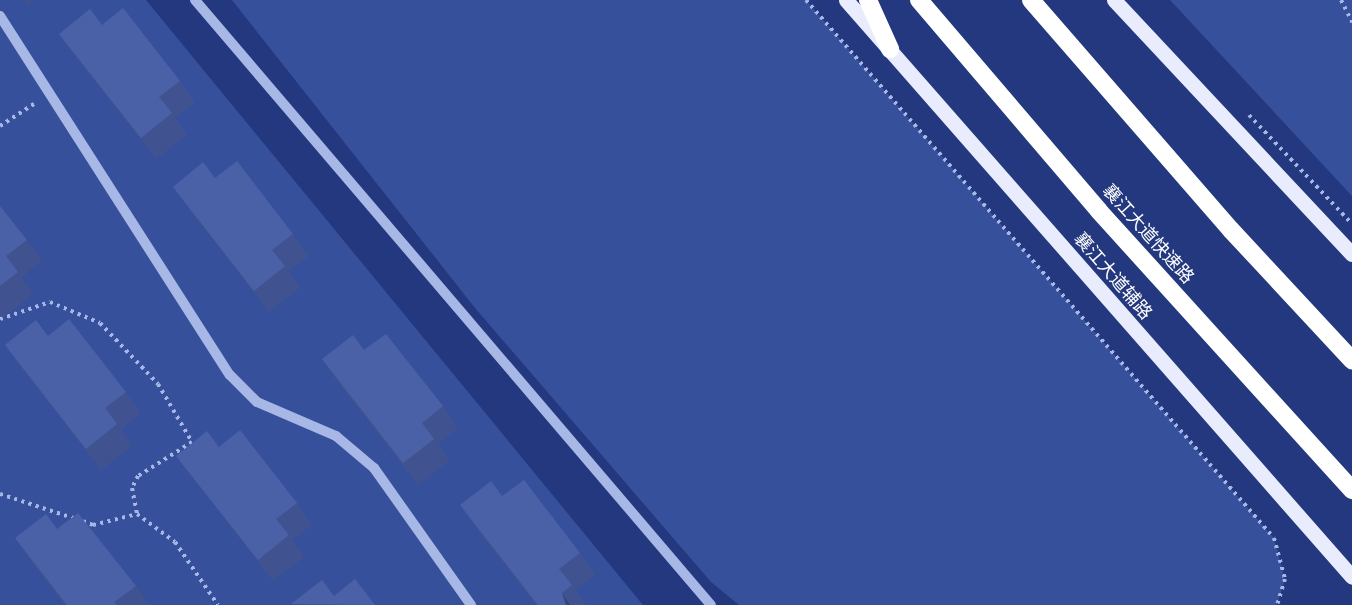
<!DOCTYPE html>
<html>
<head>
<meta charset="utf-8">
<style>
	body { margin:0 }
	#map { position:relative; width:1352px; height:605px; overflow:hidden; background:#23387e; font-family:Montserrat,"Noto Sans SC",sans-serif }
	div>[style] { position:absolute }
	.green>* { inset:0; background:#36509c }
	.path>* { height:4px; margin-top:-2px; transform-origin:0; background:repeating-linear-gradient(90deg,#a7b7e6 0 3px,transparent 0 7.5px) }
	.minor>* { height:10px; margin:-5px; padding:0 5px; transform-origin:5px; border-radius:5px; background:#a7b7e6 }
	.major>* { height:15px; margin:-7.5px; padding:0 7.5px; transform-origin:7.5px; border-radius:7.5px; background:#e9ecfd }
	.highway>* { height:18px; margin:-9px; padding:0 9px; transform-origin:9px; border-radius:9px; background:#fff }
	.wall>* { inset:0; background:#405390 }
	.shaded-wall>* { inset:0; background:#344475 }
	.building>* { inset:0; background:#4b61a7 }
	span { translate:-50% -50%; white-space:nowrap; text-align:center; line-height:1.15; -webkit-text-stroke:4.5px #23387e; paint-order:stroke }
	.street-label { font-size:18px; color:#fff }
</style>
</head>
<body>
<div id="map">
	<div class="green">
		<div style="clip-path:polygon(0 0,146px 0,643px 605px,0 605px)"></div>
		<div style="clip-path:polygon(232px 0,806px 0,1274px 538px,1285px 579px,1277px 605px,739px 605px,711px 582px,475px 308px)"></div>
		<div style="clip-path:polygon(1170px 0,1352px 0,1352px 196px)"></div>
	</div>
	<div class="path">
		<div style="left:806px;top:0;width:713px;rotate:48.98deg"></div>
		<div style="left:1274px;top:538px;width:42px;rotate:75deg"></div>
		<div style="left:1285px;top:579px;width:27px;rotate:107deg"></div>
		<div style="left:1341px;top:0;width:25px;rotate:63deg"></div>
		<div style="left:1249px;top:115px;width:150px;rotate:46.6deg"></div>
		<div style="left:0;top:126px;width:44px;rotate:-33deg"></div>
		<div style="left:0;top:319px;width:53px;rotate:-18.8deg"></div>
		<div style="left:50px;top:302px;width:54px;rotate:22.8deg"></div>
		<div style="left:100px;top:323px;width:84px;rotate:46.4deg"></div>
		<div style="left:158px;top:384px;width:67px;rotate:59.6deg"></div>
		<div style="left:192px;top:442px;width:64px;rotate:147.8deg"></div>
		<div style="left:138px;top:476px;width:13px;rotate:117deg"></div>
		<div style="left:132px;top:488px;width:26px;rotate:79deg"></div>
		<div style="left:0;top:494px;width:80px;rotate:18.2deg"></div>
		<div style="left:83px;top:521px;width:11px;rotate:22deg"></div>
		<div style="left:93px;top:525px;width:45px;rotate:-14deg"></div>
		<div style="left:137px;top:514px;width:47px;rotate:36.4deg"></div>
		<div style="left:175px;top:542px;width:76px;rotate:55.7deg"></div>
	</div>
	<div class="minor">
		<div style="left:195px;top:0;width:795px;rotate:49.54deg"></div>
		<div style="left:0;top:16px;width:426px;rotate:57.4deg"></div>
		<div style="left:230px;top:375px;width:38px;rotate:45deg"></div>
		<div style="left:257px;top:402px;width:86px;rotate:23.3deg"></div>
		<div style="left:336px;top:436px;width:50px;rotate:40.1deg"></div>
		<div style="left:374px;top:468px;width:168px;rotate:54.7deg"></div>
	</div>
	<div class="major">
		<div style="left:846px;top:0;width:767px;rotate:48.75deg"></div>
		<div style="left:1114px;top:0;width:348px;rotate:46.9deg"></div>
	</div>
	<div class="highway">
		<div style="left:868px;top:0;width:54px;rotate:65.8deg"></div>
		<div style="left:919px;top:0;width:277px;rotate:49.5deg"></div>
		<div style="left:1099px;top:211px;width:377px;rotate:47.8deg"></div>
		<div style="left:1031px;top:0;width:305px;rotate:49deg"></div>
		<div style="left:1231px;top:230px;width:178px;rotate:47.1deg"></div>
	</div>
	<div class="wall">
		<div style="clip-path:polygon(24px 0,35px 0,28px 5px)"></div>
		<div style="clip-path:polygon(102px 25px,180px 81px,195px 103px,175px 118px,187px 135px,156px 159px,74px 55px,59px 34px)"></div>
		<div style="clip-path:polygon(215px 178px,293px 234px,309px 256px,289px 271px,300px 288px,269px 312px,188px 208px,173px 187px)"></div>
		<div style="clip-path:polygon(0 206px,27px 240px,42px 261px,22px 277px,33px 294px,3px 318px,0 315px)"></div>
		<div style="clip-path:polygon(48px 336px,126px 392px,141px 413px,121px 429px,132px 446px,101px 470px,20px 366px,5px 345px)"></div>
		<div style="clip-path:polygon(364px 350px,443px 406px,458px 428px,438px 444px,450px 461px,418px 485px,337px 381px,322px 359px)"></div>
		<div style="clip-path:polygon(219px 447px,297px 503px,312px 525px,292px 540px,304px 557px,273px 581px,192px 477px,176px 456px)"></div>
		<div style="clip-path:polygon(502px 496px,580px 553px,596px 574px,576px 590px,586px 605px,536px 605px,475px 527px,460px 505px)"></div>
		<div style="clip-path:polygon(57px 529px,136px 586px,149px 605px,65px 605px,30px 560px,15px 538px)"></div>
	</div>
	<div class="shaded-wall">
		<div style="clip-path:polygon(562px 593px,570px 605px,566px 605px)"></div>
	</div>
	<div class="building">
		<div style="clip-path:polygon(123px 8px,180px 81px,159px 97px,172px 113px,141px 138px,59px 34px,90px 9px,102px 25px)"></div>
		<div style="clip-path:polygon(237px 161px,293px 234px,272px 250px,285px 266px,254px 291px,173px 187px,203px 162px,215px 178px)"></div>
		<div style="clip-path:polygon(0 206px,27px 240px,6px 256px,18px 272px,0 286px)"></div>
		<div style="clip-path:polygon(69px 319px,126px 392px,105px 408px,117px 424px,86px 449px,5px 345px,36px 320px,48px 336px)"></div>
		<div style="clip-path:polygon(386px 334px,443px 406px,422px 423px,434px 439px,403px 463px,322px 359px,353px 335px,364px 350px)"></div>
		<div style="clip-path:polygon(240px 430px,297px 503px,276px 519px,289px 535px,258px 560px,176px 456px,207px 431px,219px 447px)"></div>
		<div style="clip-path:polygon(524px 480px,580px 553px,559px 569px,572px 585px,562px 593px,566px 605px,538px 605px,460px 505px,491px 481px,502px 496px)"></div>
		<div style="clip-path:polygon(78px 513px,136px 586px,114px 602px,117px 605px,67px 605px,15px 538px,46px 514px,57px 529px)"></div>
		<div style="clip-path:polygon(355px 579px,375px 605px,291px 604px,322px 580px,334px 596px)"></div>
	</div>
	<div class="street-label">
		<span style="left:1148px;top:234px;rotate:48deg">襄江大道快速路</span>
		<span style="left:1113px;top:276px;rotate:49deg">襄江大道辅路</span>
	</div>
</div>
</body>
</html>
